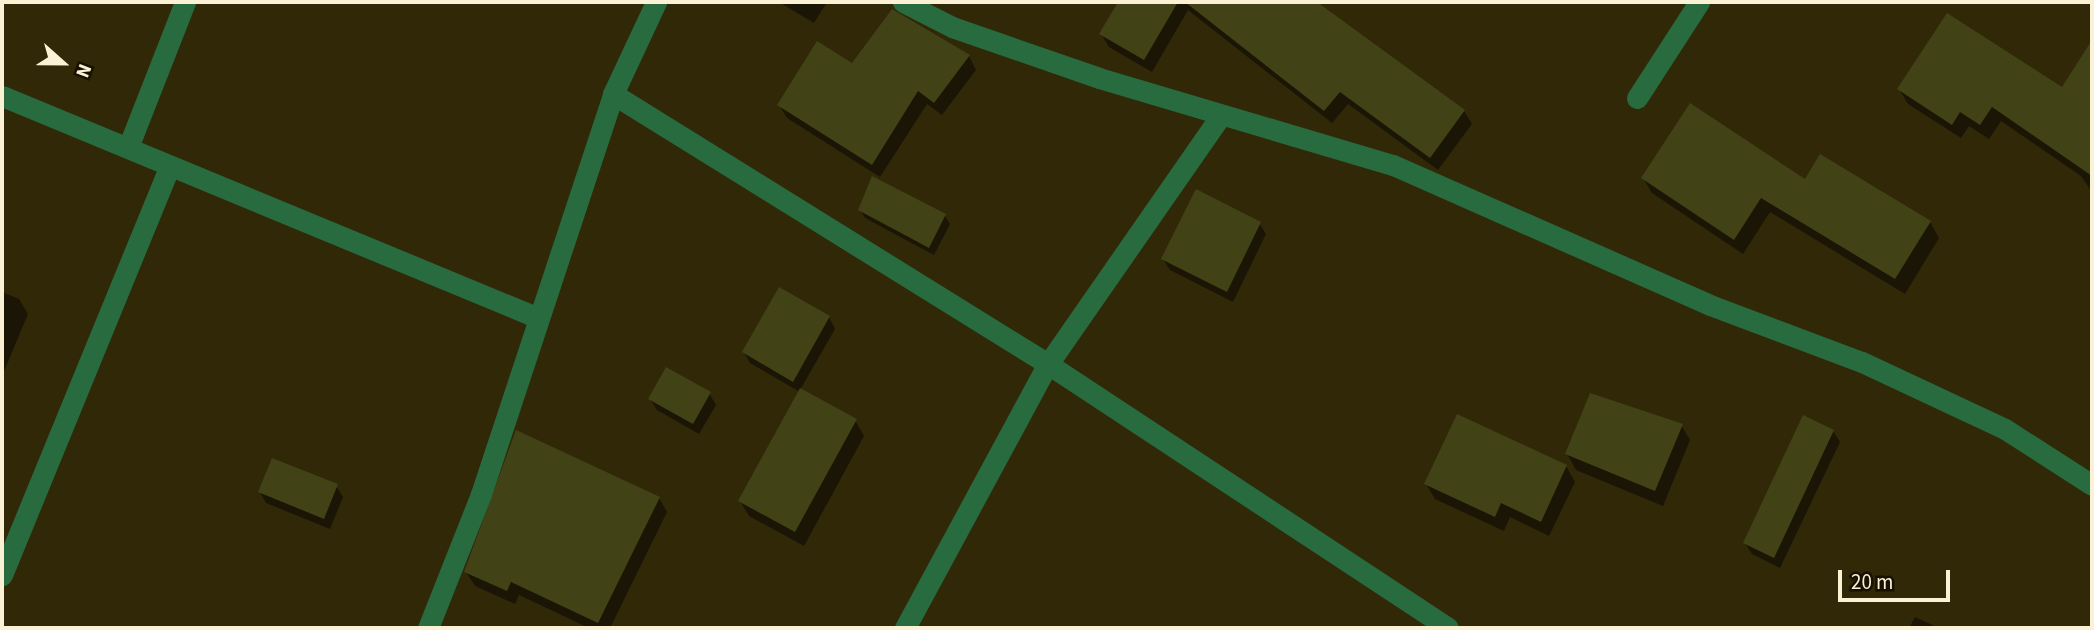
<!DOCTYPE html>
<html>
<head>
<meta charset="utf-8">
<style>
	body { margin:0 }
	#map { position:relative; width:2094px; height:630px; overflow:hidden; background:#312808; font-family:"Source Sans 3",sans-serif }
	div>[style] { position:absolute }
	.shadow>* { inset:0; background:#0007 }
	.building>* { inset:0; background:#414316 }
	.minor>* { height:21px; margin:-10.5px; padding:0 10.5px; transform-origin:10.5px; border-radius:10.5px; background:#276b3e }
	span { translate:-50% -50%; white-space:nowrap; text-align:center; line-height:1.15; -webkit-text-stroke:6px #181000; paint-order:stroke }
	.frame { position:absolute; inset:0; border:4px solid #fbf1d4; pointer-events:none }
	.north { position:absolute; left:28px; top:28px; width:70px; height:70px; -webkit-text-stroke:5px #181000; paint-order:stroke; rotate:111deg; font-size:19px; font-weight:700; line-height:28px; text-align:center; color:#fbf1d4 }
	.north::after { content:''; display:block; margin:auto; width:24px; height:32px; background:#fbf1d4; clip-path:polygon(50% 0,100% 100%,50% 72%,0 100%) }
	.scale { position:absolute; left:1838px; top:570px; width:112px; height:32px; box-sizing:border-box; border:4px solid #fbf1d4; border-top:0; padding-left:9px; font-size:21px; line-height:24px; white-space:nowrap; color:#fbf1d4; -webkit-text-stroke:5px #181000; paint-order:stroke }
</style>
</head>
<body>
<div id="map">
	<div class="shadow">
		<div style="clip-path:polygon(779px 2px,827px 2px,814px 23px)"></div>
		<div style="clip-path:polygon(1120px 2px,1314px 2px,1464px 111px,1472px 124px,1438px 170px,1348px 104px,1332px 123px,1188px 10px,1152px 72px,1109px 47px,1101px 34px)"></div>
		<div style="clip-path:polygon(2092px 43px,2092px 192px,2081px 176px,2001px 121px,1989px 139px,1969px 126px,1961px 138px,1908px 104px,1899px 89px,2063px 90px)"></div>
		<div style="clip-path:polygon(969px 56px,976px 70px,942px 115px,927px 104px,880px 177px,787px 118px,779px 105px,852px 65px)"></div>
		<div style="clip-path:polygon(1643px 178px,1805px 182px,1930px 222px,1939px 238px,1905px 294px,1770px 212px,1743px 254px,1652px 193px)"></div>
		<div style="clip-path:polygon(860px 209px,945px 216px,950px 224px,934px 255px,865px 218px)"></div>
		<div style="clip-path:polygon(1259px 223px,1266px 234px,1233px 302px,1170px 270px,1163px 259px)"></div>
		<div style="clip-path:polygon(2px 292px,19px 299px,28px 314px,2px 376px)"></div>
		<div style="clip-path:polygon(829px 317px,835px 329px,800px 390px,855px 420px,864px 436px,804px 546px,749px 516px,740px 501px,800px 392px,750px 363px,744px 352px)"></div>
		<div style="clip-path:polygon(709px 393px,716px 405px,699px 434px,657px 410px,650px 399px)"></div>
		<div style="clip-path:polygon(1681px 425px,1690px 440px,1663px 506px,1576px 470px,1567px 454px)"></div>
		<div style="clip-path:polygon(1833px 431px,1840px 442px,1780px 568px,1752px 554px,1745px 543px)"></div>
		<div style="clip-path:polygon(1566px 466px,1575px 482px,1549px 536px,1510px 517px,1504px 531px,1435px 499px,1426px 484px)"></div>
		<div style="clip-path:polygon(336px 486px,343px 497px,330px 529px,266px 503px,260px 492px)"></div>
		<div style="clip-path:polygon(659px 498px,667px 512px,610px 628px,589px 628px,519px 595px,515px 604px,475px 586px,466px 572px)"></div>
		<div style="clip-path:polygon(1915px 617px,1939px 628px,1909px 628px)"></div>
	</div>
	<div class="building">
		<div style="clip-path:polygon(1118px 2px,1178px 2px,1144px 60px,1099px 34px)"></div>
		<div style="clip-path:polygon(1185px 2px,1317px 2px,1465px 110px,1430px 158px,1340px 92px,1324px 111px)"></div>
		<div style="clip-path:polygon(892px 9px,970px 55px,934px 103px,918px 91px,872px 165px,777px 105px,817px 41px,852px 63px)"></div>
		<div style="clip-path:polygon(1947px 13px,2062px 87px,2092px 40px,2092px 176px,1992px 107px,1980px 125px,1960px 112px,1952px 125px,1897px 89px)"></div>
		<div style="clip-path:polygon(1690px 103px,1805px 179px,1820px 154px,1931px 221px,1895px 279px,1761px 198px,1734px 240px,1641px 178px)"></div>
		<div style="clip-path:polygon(872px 176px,946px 214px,929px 248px,858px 210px)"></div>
		<div style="clip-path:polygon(1196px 189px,1261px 222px,1227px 292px,1161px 259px)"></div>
		<div style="clip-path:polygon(779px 287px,830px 316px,793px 382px,742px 352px)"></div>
		<div style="clip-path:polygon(666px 367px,711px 392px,693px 424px,648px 399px)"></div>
		<div style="clip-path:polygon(800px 388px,857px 419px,795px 532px,738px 501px)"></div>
		<div style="clip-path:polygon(1590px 393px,1683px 424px,1655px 491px,1565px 454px)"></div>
		<div style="clip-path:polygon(1457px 414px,1567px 465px,1541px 522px,1501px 503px,1495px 517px,1424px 484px)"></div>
		<div style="clip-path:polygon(1803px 415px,1834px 430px,1774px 558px,1743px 543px)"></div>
		<div style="clip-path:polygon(516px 430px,660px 497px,598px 623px,511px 582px,507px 591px,464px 572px)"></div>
		<div style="clip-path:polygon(272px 458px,338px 484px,324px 519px,258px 492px)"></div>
	</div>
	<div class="minor">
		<div style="left:903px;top:2px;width:55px;rotate:27deg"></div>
		<div style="left:952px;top:27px;width:156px;rotate:19.1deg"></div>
		<div style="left:1099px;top:78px;width:307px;rotate:16.5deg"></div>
		<div style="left:1393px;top:165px;width:347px;rotate:23.8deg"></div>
		<div style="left:1710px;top:305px;width:162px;rotate:20.6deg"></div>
		<div style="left:1862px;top:362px;width:158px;rotate:25.1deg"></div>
		<div style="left:2005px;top:429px;width:103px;rotate:32.8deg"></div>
		<div style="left:613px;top:94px;width:512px;rotate:31.83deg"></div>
		<div style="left:1048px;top:364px;width:479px;rotate:33.4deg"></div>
		<div style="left:2px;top:96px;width:578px;rotate:22.48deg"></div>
		<div style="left:1637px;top:98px;width:114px;rotate:-57.1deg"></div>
		<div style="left:129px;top:145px;width:154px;rotate:-68.6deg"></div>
		<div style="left:2px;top:575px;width:438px;rotate:-67.7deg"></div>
		<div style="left:428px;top:628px;width:144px;rotate:-68.4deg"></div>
		<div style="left:481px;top:494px;width:421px;rotate:-71.7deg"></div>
		<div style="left:613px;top:94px;width:102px;rotate:-64.9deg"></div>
		<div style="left:905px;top:628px;width:300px;rotate:-61.6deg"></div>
		<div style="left:1048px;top:364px;width:303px;rotate:-55.2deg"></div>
	</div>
	<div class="frame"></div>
	<div class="north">N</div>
	<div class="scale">20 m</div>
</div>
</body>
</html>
